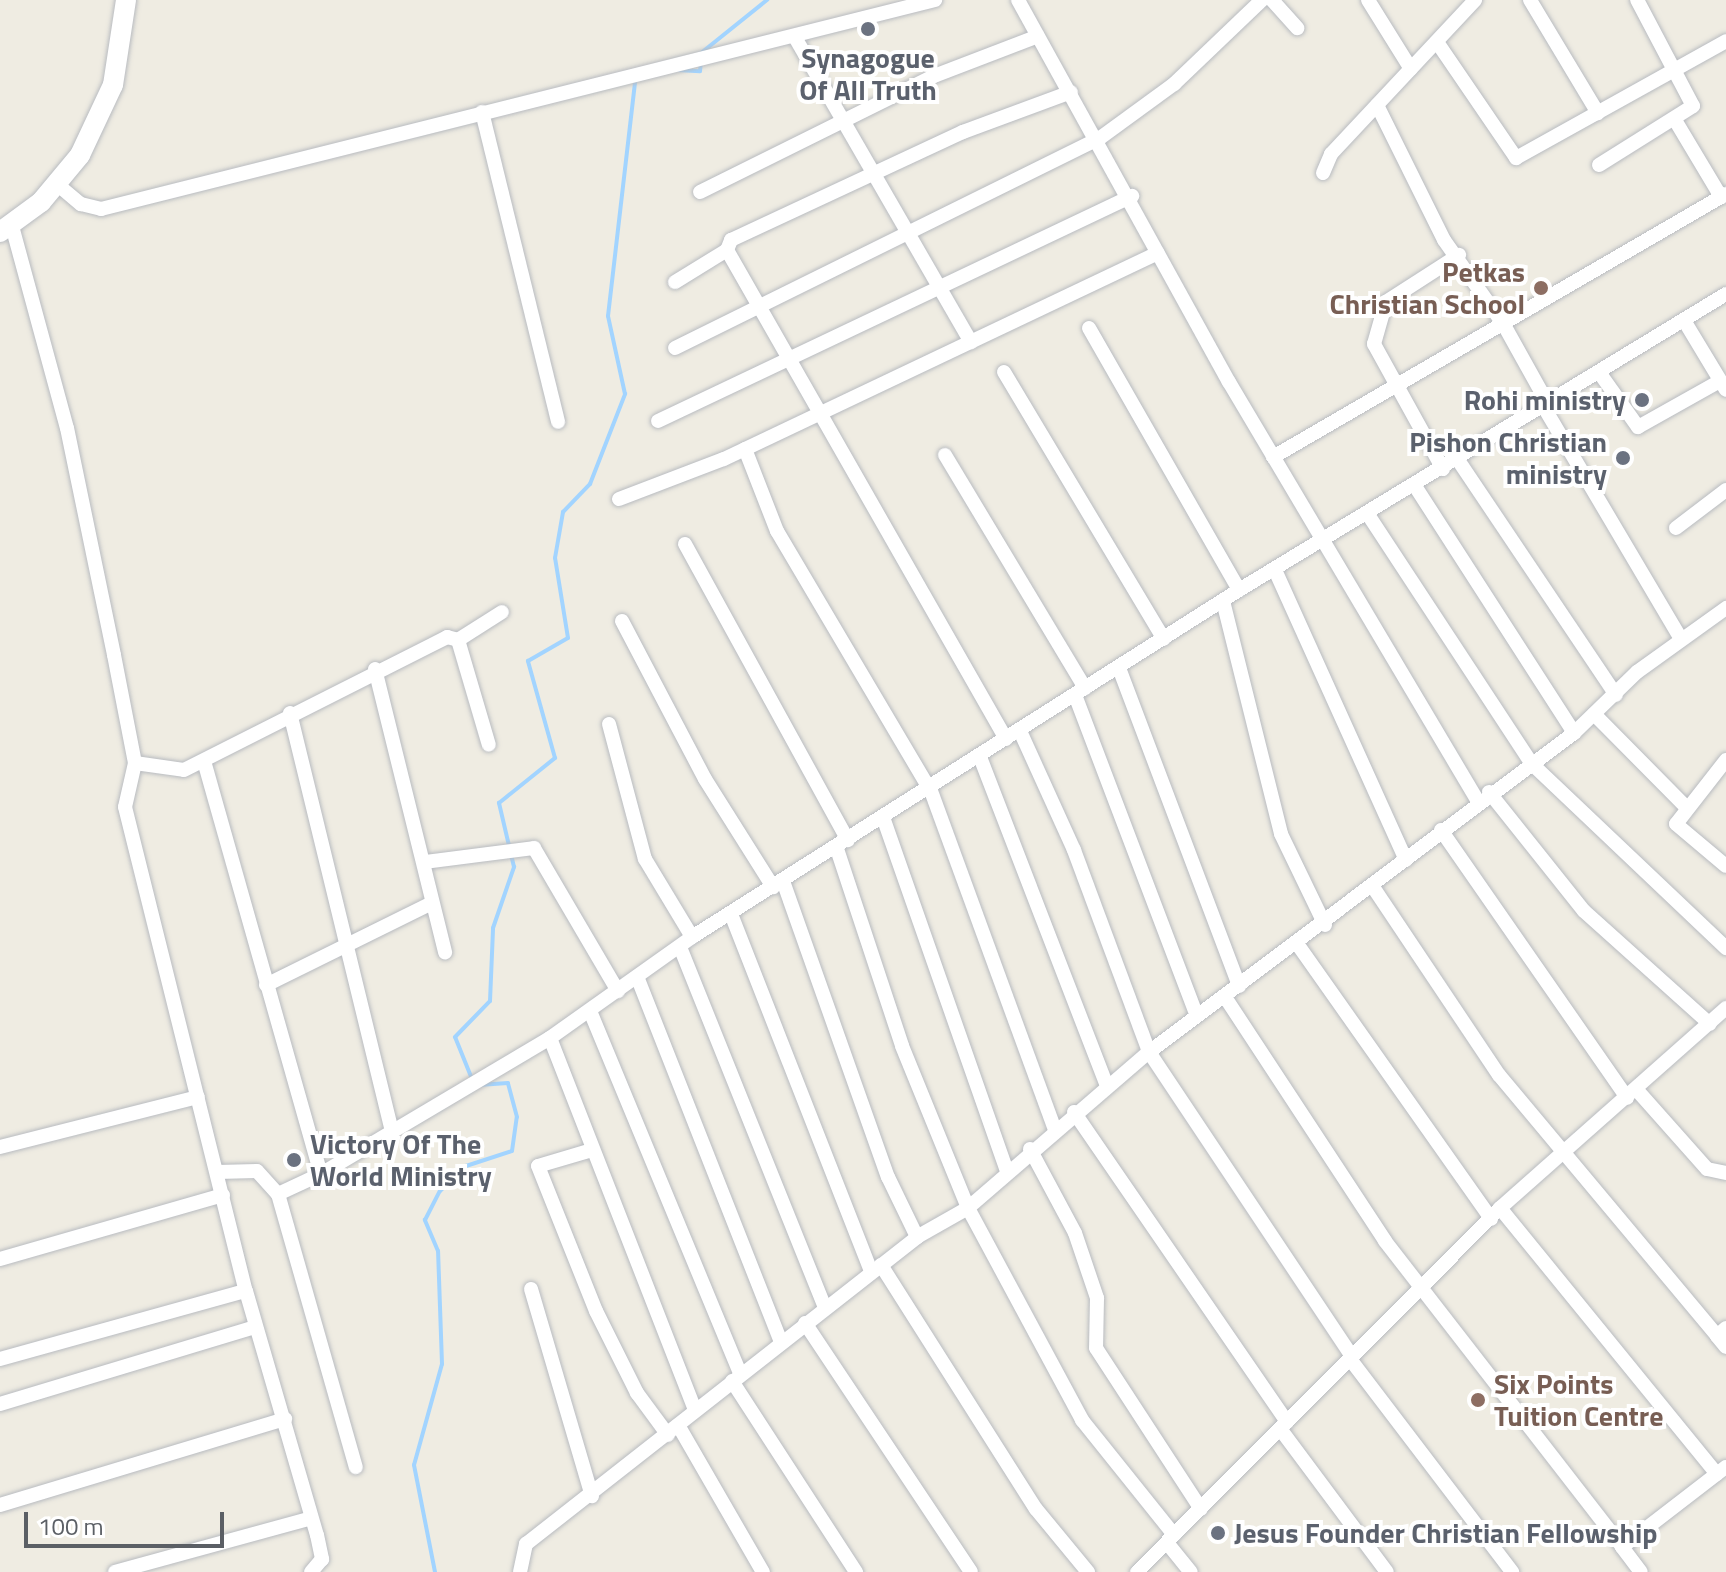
<!DOCTYPE html>
<html>
<head>
<meta charset="utf-8">
<style>
	body { margin:0 }
	#map { position:relative; width:1726px; height:1572px; overflow:hidden; background:#efece2; font-family:"Titillium Web",sans-serif }
	div>[style] { position:absolute }
	.stream>* { height:4px; margin:-2px; padding:0 2px; transform-origin:2px; border-radius:2px; background:#a2d4ff }
	.roads { filter:drop-shadow(0 0 2px #b8bbc0) drop-shadow(0 0 2px #b8bbc0) }
	.street>* { height:14px; margin:-7px; padding:0 7px; transform-origin:7px; border-radius:7px; background:#fff }
	.secondary>* { height:20px; margin:-10px; padding:0 10px; transform-origin:10px; border-radius:10px; background:#fff }
	.dots>* { width:22px; height:22px; translate:-50% -50%; box-sizing:border-box; border:4px solid #fff; border-radius:50% }
	span { translate:-50% -50%; white-space:nowrap; text-align:center; line-height:1.15; -webkit-text-stroke:8px #fff; paint-order:stroke }
	.worship-label { font-size:28px; color:#5b616d; font-weight:700 }
	.right { translate:-100% -50%; text-align:right }
	.left { translate:0 -50%; text-align:left }
	.education-label { font-size:28px; color:#785e54; font-weight:700 }
	.scale { position:absolute; left:24px; top:1512px; width:200px; height:36px; box-sizing:border-box; border:4px solid #5b5f65; border-top:0; padding-left:10px; font-size:24px; line-height:28px; white-space:nowrap; color:#5b5f65; -webkit-text-stroke:6px #fff; paint-order:stroke }
</style>
</head>
<body>
<div id="map">
	<div class="stream">
		<div style="left:701px;top:53px;width:85px;rotate:-38.8deg"></div>
		<div style="left:678px;top:70px;width:22px;rotate:3deg"></div>
		<div style="left:700px;top:71px;width:9px;rotate:-84deg"></div>
		<div style="left:472px;top:1079px;width:45px;rotate:-112deg"></div>
		<div style="left:455px;top:1037px;width:50px;rotate:-45.8deg"></div>
		<div style="left:490px;top:1001px;width:73px;rotate:-87.6deg"></div>
		<div style="left:493px;top:928px;width:65px;rotate:-71deg"></div>
		<div style="left:514px;top:867px;width:66px;rotate:-103.2deg"></div>
		<div style="left:499px;top:803px;width:72px;rotate:-38.8deg"></div>
		<div style="left:555px;top:758px;width:101px;rotate:-105.6deg"></div>
		<div style="left:528px;top:661px;width:46px;rotate:-29.9deg"></div>
		<div style="left:568px;top:638px;width:81px;rotate:-99.2deg"></div>
		<div style="left:555px;top:558px;width:47px;rotate:-80.1deg"></div>
		<div style="left:563px;top:512px;width:39px;rotate:-46deg"></div>
		<div style="left:590px;top:484px;width:97px;rotate:-68.7deg"></div>
		<div style="left:625px;top:394px;width:80px;rotate:-102.3deg"></div>
		<div style="left:608px;top:316px;width:237px;rotate:-83.4deg"></div>
		<div style="left:435px;top:1572px;width:109px;rotate:-101.1deg"></div>
		<div style="left:414px;top:1465px;width:105px;rotate:-74.5deg"></div>
		<div style="left:442px;top:1364px;width:113px;rotate:-92deg"></div>
		<div style="left:438px;top:1251px;width:34px;rotate:-113deg"></div>
		<div style="left:425px;top:1220px;width:33px;rotate:-63deg"></div>
		<div style="left:440px;top:1191px;width:36px;rotate:-44deg"></div>
		<div style="left:466px;top:1166px;width:48px;rotate:-18.1deg"></div>
		<div style="left:512px;top:1151px;width:34px;rotate:-82deg"></div>
		<div style="left:517px;top:1117px;width:35px;rotate:-105deg"></div>
		<div style="left:508px;top:1083px;width:30px;rotate:176deg"></div>
	</div>
	<div class="roads">
		<div class="street">
			<div style="left:1018px;top:0;width:436px;rotate:61.1deg"></div>
			<div style="left:1229px;top:382px;width:486px;rotate:59.3deg"></div>
			<div style="left:1272px;top:0;width:38px;rotate:48deg"></div>
			<div style="left:1368px;top:0;width:81px;rotate:58.1deg"></div>
			<div style="left:1530px;top:0;width:132px;rotate:59deg"></div>
			<div style="left:796px;top:39px;width:350px;rotate:60deg"></div>
			<div style="left:1439px;top:45px;width:137px;rotate:55.7deg"></div>
			<div style="left:1516px;top:158px;width:240px;rotate:-29.1deg"></div>
			<div style="left:1377px;top:105px;width:151px;rotate:63.6deg"></div>
			<div style="left:1444px;top:240px;width:104px;rotate:54.8deg"></div>
			<div style="left:1504px;top:325px;width:93px;rotate:60.9deg"></div>
			<div style="left:482px;top:112px;width:319px;rotate:76.2deg"></div>
			<div style="left:1675px;top:120px;width:90px;rotate:59.1deg"></div>
			<div style="left:1599px;top:165px;width:111px;rotate:-32.1deg"></div>
			<div style="left:1693px;top:106px;width:120px;rotate:-117.8deg"></div>
			<div style="left:1323px;top:173px;width:21px;rotate:-67deg"></div>
			<div style="left:1331px;top:154px;width:211px;rotate:-46.9deg"></div>
			<div style="left:58px;top:185px;width:30px;rotate:40deg"></div>
			<div style="left:81px;top:204px;width:21px;rotate:14deg"></div>
			<div style="left:101px;top:209px;width:860px;rotate:-14.07deg"></div>
			<div style="left:700px;top:192px;width:261px;rotate:-26.4deg"></div>
			<div style="left:934px;top:76px;width:111px;rotate:-21deg"></div>
			<div style="left:12px;top:226px;width:209px;rotate:74.8deg"></div>
			<div style="left:67px;top:428px;width:232px;rotate:78.3deg"></div>
			<div style="left:114px;top:655px;width:110px;rotate:79deg"></div>
			<div style="left:135px;top:763px;width:45px;rotate:102.8deg"></div>
			<div style="left:125px;top:807px;width:499px;rotate:76deg"></div>
			<div style="left:246px;top:1291px;width:254px;rotate:73.8deg"></div>
			<div style="left:317px;top:1535px;width:25px;rotate:78deg"></div>
			<div style="left:322px;top:1559px;width:17px;rotate:130deg"></div>
			<div style="left:675px;top:282px;width:61px;rotate:-31.6deg"></div>
			<div style="left:1685px;top:322px;width:79px;rotate:58.9deg"></div>
			<div style="left:1089px;top:328px;width:302px;rotate:60.2deg"></div>
			<div style="left:675px;top:348px;width:474px;rotate:-26.3deg"></div>
			<div style="left:1100px;top:138px;width:92px;rotate:-36.1deg"></div>
			<div style="left:1174px;top:84px;width:122px;rotate:-43.7deg"></div>
			<div style="left:1004px;top:372px;width:311px;rotate:59.1deg"></div>
			<div style="left:1601px;top:375px;width:64px;rotate:54.6deg"></div>
			<div style="left:1638px;top:427px;width:94px;rotate:-29.3deg"></div>
			<div style="left:1545px;top:409px;width:267px;rotate:59.4deg"></div>
			<div style="left:658px;top:421px;width:525px;rotate:-25.39deg"></div>
			<div style="left:745px;top:449px;width:88px;rotate:68.7deg"></div>
			<div style="left:777px;top:531px;width:302px;rotate:59.4deg"></div>
			<div style="left:931px;top:791px;width:360px;rotate:69.9deg"></div>
			<div style="left:945px;top:455px;width:272px;rotate:59deg"></div>
			<div style="left:1273px;top:457px;width:524px;rotate:-30.14deg"></div>
			<div style="left:1458px;top:460px;width:283px;rotate:56.1deg"></div>
			<div style="left:1443px;top:469px;width:143px;rotate:-118.9deg"></div>
			<div style="left:1374px;top:344px;width:44px;rotate:-74.1deg"></div>
			<div style="left:1386px;top:302px;width:87px;rotate:-32.8deg"></div>
			<div style="left:1415px;top:486px;width:294px;rotate:57.2deg"></div>
			<div style="left:619px;top:499px;width:112px;rotate:-20.9deg"></div>
			<div style="left:724px;top:459px;width:480px;rotate:-25.4deg"></div>
			<div style="left:1367px;top:513px;width:299px;rotate:56.7deg"></div>
			<div style="left:1531px;top:763px;width:269px;rotate:43.5deg"></div>
			<div style="left:1676px;top:528px;width:63px;rotate:-37.2deg"></div>
			<div style="left:685px;top:544px;width:338px;rotate:61.2deg"></div>
			<div style="left:1275px;top:570px;width:318px;rotate:65.7deg"></div>
			<div style="left:1224px;top:605px;width:236px;rotate:76deg"></div>
			<div style="left:1281px;top:834px;width:101px;rotate:64.2deg"></div>
			<div style="left:622px;top:621px;width:178px;rotate:62.3deg"></div>
			<div style="left:705px;top:779px;width:128px;rotate:57.8deg"></div>
			<div style="left:458px;top:640px;width:52px;rotate:-32.5deg"></div>
			<div style="left:1119px;top:668px;width:340px;rotate:69.3deg"></div>
			<div style="left:375px;top:669px;width:292px;rotate:76.1deg"></div>
			<div style="left:1075px;top:695px;width:343px;rotate:69.2deg"></div>
			<div style="left:290px;top:713px;width:429px;rotate:76.3deg"></div>
			<div style="left:1594px;top:714px;width:132px;rotate:45.3deg"></div>
			<div style="left:609px;top:724px;width:140px;rotate:75.1deg"></div>
			<div style="left:645px;top:859px;width:91px;rotate:58.9deg"></div>
			<div style="left:1020px;top:731px;width:131px;rotate:65.6deg"></div>
			<div style="left:1074px;top:850px;width:215px;rotate:69.6deg"></div>
			<div style="left:1149px;top:1052px;width:366px;rotate:56.3deg"></div>
			<div style="left:1006px;top:739px;width:563px;rotate:-119.71deg"></div>
			<div style="left:727px;top:250px;width:11px;rotate:-68deg"></div>
			<div style="left:731px;top:240px;width:256px;rotate:-25deg"></div>
			<div style="left:963px;top:132px;width:115px;rotate:-20.3deg"></div>
			<div style="left:980px;top:757px;width:353px;rotate:68.9deg"></div>
			<div style="left:1726px;top:760px;width:81px;rotate:128deg"></div>
			<div style="left:1676px;top:824px;width:65px;rotate:40deg"></div>
			<div style="left:204px;top:761px;width:429px;rotate:74.2deg"></div>
			<div style="left:135px;top:763px;width:49px;rotate:8.1deg"></div>
			<div style="left:184px;top:770px;width:295px;rotate:-26.8deg"></div>
			<div style="left:447px;top:637px;width:11px;rotate:15deg"></div>
			<div style="left:458px;top:640px;width:109px;rotate:73.6deg"></div>
			<div style="left:1489px;top:792px;width:152px;rotate:51.4deg"></div>
			<div style="left:1584px;top:911px;width:169px;rotate:41.9deg"></div>
			<div style="left:884px;top:820px;width:370px;rotate:70.7deg"></div>
			<div style="left:1441px;top:830px;width:326px;rotate:55.2deg"></div>
			<div style="left:837px;top:849px;width:207px;rotate:71.7deg"></div>
			<div style="left:902px;top:1046px;width:175px;rotate:67.8deg"></div>
			<div style="left:968px;top:1208px;width:241px;rotate:61.7deg"></div>
			<div style="left:1082px;top:1420px;width:147px;rotate:51.3deg"></div>
			<div style="left:425px;top:862px;width:110px;rotate:-7.3deg"></div>
			<div style="left:534px;top:848px;width:166px;rotate:59.6deg"></div>
			<div style="left:783px;top:881px;width:314px;rotate:70.5deg"></div>
			<div style="left:888px;top:1177px;width:67px;rotate:64.2deg"></div>
			<div style="left:1373px;top:887px;width:226px;rotate:56.2deg"></div>
			<div style="left:1499px;top:1075px;width:340px;rotate:50.1deg"></div>
			<div style="left:731px;top:914px;width:384px;rotate:68.6deg"></div>
			<div style="left:1298px;top:945px;width:335px;rotate:54.8deg"></div>
			<div style="left:680px;top:947px;width:388px;rotate:68.1deg"></div>
			<div style="left:638px;top:979px;width:390px;rotate:68.5deg"></div>
			<div style="left:266px;top:985px;width:185px;rotate:-26.3deg"></div>
			<div style="left:1225px;top:997px;width:292px;rotate:56.7deg"></div>
			<div style="left:1385px;top:1241px;width:387px;rotate:52.2deg"></div>
			<div style="left:1622px;top:1547px;width:131px;rotate:-37.6deg"></div>
			<div style="left:590px;top:1011px;width:393px;rotate:67.5deg"></div>
			<div style="left:550px;top:1038px;width:399px;rotate:68.7deg"></div>
			<div style="left:1636px;top:1089px;width:107px;rotate:48.4deg"></div>
			<div style="left:1707px;top:1169px;width:19px;rotate:12deg"></div>
			<div style="left:1074px;top:1112px;width:376px;rotate:55.5deg"></div>
			<div style="left:0;top:1147px;width:204px;rotate:-14.2deg"></div>
			<div style="left:1030px;top:1149px;width:95px;rotate:61.8deg"></div>
			<div style="left:1075px;top:1233px;width:69px;rotate:71.3deg"></div>
			<div style="left:1097px;top:1298px;width:50px;rotate:91.1deg"></div>
			<div style="left:1096px;top:1348px;width:192px;rotate:56.9deg"></div>
			<div style="left:592px;top:1150px;width:56px;rotate:163.5deg"></div>
			<div style="left:538px;top:1166px;width:156px;rotate:68.2deg"></div>
			<div style="left:596px;top:1311px;width:92px;rotate:63.4deg"></div>
			<div style="left:637px;top:1393px;width:52px;rotate:53.6deg"></div>
			<div style="left:217px;top:1172px;width:40px;rotate:-1.4deg"></div>
			<div style="left:257px;top:1171px;width:31px;rotate:48deg"></div>
			<div style="left:278px;top:1194px;width:47px;rotate:-24.9deg"></div>
			<div style="left:321px;top:1174px;width:266px;rotate:-30.7deg"></div>
			<div style="left:550px;top:1038px;width:174px;rotate:-35.4deg"></div>
			<div style="left:692px;top:937px;width:648px;rotate:-32.39deg"></div>
			<div style="left:1239px;top:590px;width:570px;rotate:-31.29deg"></div>
			<div style="left:278px;top:1194px;width:284px;rotate:74.1deg"></div>
			<div style="left:1500px;top:1208px;width:343px;rotate:50.8deg"></div>
			<div style="left:0;top:1259px;width:232px;rotate:-16deg"></div>
			<div style="left:881px;top:1265px;width:289px;rotate:57.6deg"></div>
			<div style="left:1036px;top:1509px;width:82px;rotate:50.5deg"></div>
			<div style="left:531px;top:1289px;width:216px;rotate:73.6deg"></div>
			<div style="left:805px;top:1323px;width:299px;rotate:56.3deg"></div>
			<div style="left:1726px;top:1328px;width:12px;rotate:138deg"></div>
			<div style="left:1717px;top:1336px;width:14px;rotate:51deg"></div>
			<div style="left:0;top:1359px;width:255px;rotate:-15.5deg"></div>
			<div style="left:1350px;top:1359px;width:268px;rotate:52.7deg"></div>
			<div style="left:732px;top:1381px;width:228px;rotate:57deg"></div>
			<div style="left:0;top:1404px;width:266px;rotate:-16.8deg"></div>
			<div style="left:678px;top:1425px;width:170px;rotate:60deg"></div>
			<div style="left:1281px;top:1430px;width:177px;rotate:53.3deg"></div>
			<div style="left:0;top:1505px;width:298px;rotate:-16.8deg"></div>
			<div style="left:1168px;top:1544px;width:36px;rotate:51deg"></div>
			<div style="left:1622px;top:1547px;width:31px;rotate:53deg"></div>
			<div style="left:115px;top:1572px;width:201px;rotate:-15.3deg"></div>
			<div style="left:520px;top:1572px;width:29px;rotate:-78deg"></div>
			<div style="left:526px;top:1544px;width:497px;rotate:-38.1deg"></div>
			<div style="left:917px;top:1237px;width:59px;rotate:-29.6deg"></div>
			<div style="left:968px;top:1208px;width:239px;rotate:-40.8deg"></div>
			<div style="left:1149px;top:1052px;width:531px;rotate:-36.89deg"></div>
			<div style="left:1574px;top:733px;width:88px;rotate:-44.1deg"></div>
			<div style="left:1637px;top:672px;width:110px;rotate:-35.7deg"></div>
			<div style="left:1137px;top:1572px;width:514px;rotate:-45.08deg"></div>
			<div style="left:1500px;top:1208px;width:302px;rotate:-41.5deg"></div>
		</div>
		<div class="secondary">
			<div style="left:0;top:232px;width:51px;rotate:-36.2deg"></div>
			<div style="left:41px;top:202px;width:61px;rotate:-50.3deg"></div>
			<div style="left:80px;top:155px;width:77px;rotate:-64.8deg"></div>
			<div style="left:113px;top:85px;width:86px;rotate:-81.3deg"></div>
		</div>
	</div>
	<div class="dots">
		<div style="left:868px;top:29px;background:#6b7280"></div>
		<div style="left:1541px;top:288px;background:#8d6e63"></div>
		<div style="left:1642px;top:400px;background:#6b7280"></div>
		<div style="left:1623px;top:458px;background:#6b7280"></div>
		<div style="left:294px;top:1160px;background:#6b7280"></div>
		<div style="left:1478px;top:1400px;background:#8d6e63"></div>
		<div style="left:1218px;top:1533px;background:#6b7280"></div>
	</div>
	<div class="worship-label">
		<span style="left:868px;top:74px">Synagogue<br>Of All Truth</span>
		<span class="right" style="left:1626px;top:400px">Rohi ministry</span>
		<span class="right" style="left:1607px;top:458px">Pishon Christian<br>ministry</span>
		<span class="left" style="left:310px;top:1160px">Victory Of The<br>World Ministry</span>
		<span class="left" style="left:1234px;top:1533px">Jesus Founder Christian Fellowship</span>
	</div>
	<div class="education-label">
		<span class="right" style="left:1525px;top:288px">Petkas<br>Christian School</span>
		<span class="left" style="left:1494px;top:1400px">Six Points<br>Tuition Centre</span>
	</div>
	<div class="scale">100 m</div>
</div>
</body>
</html>
